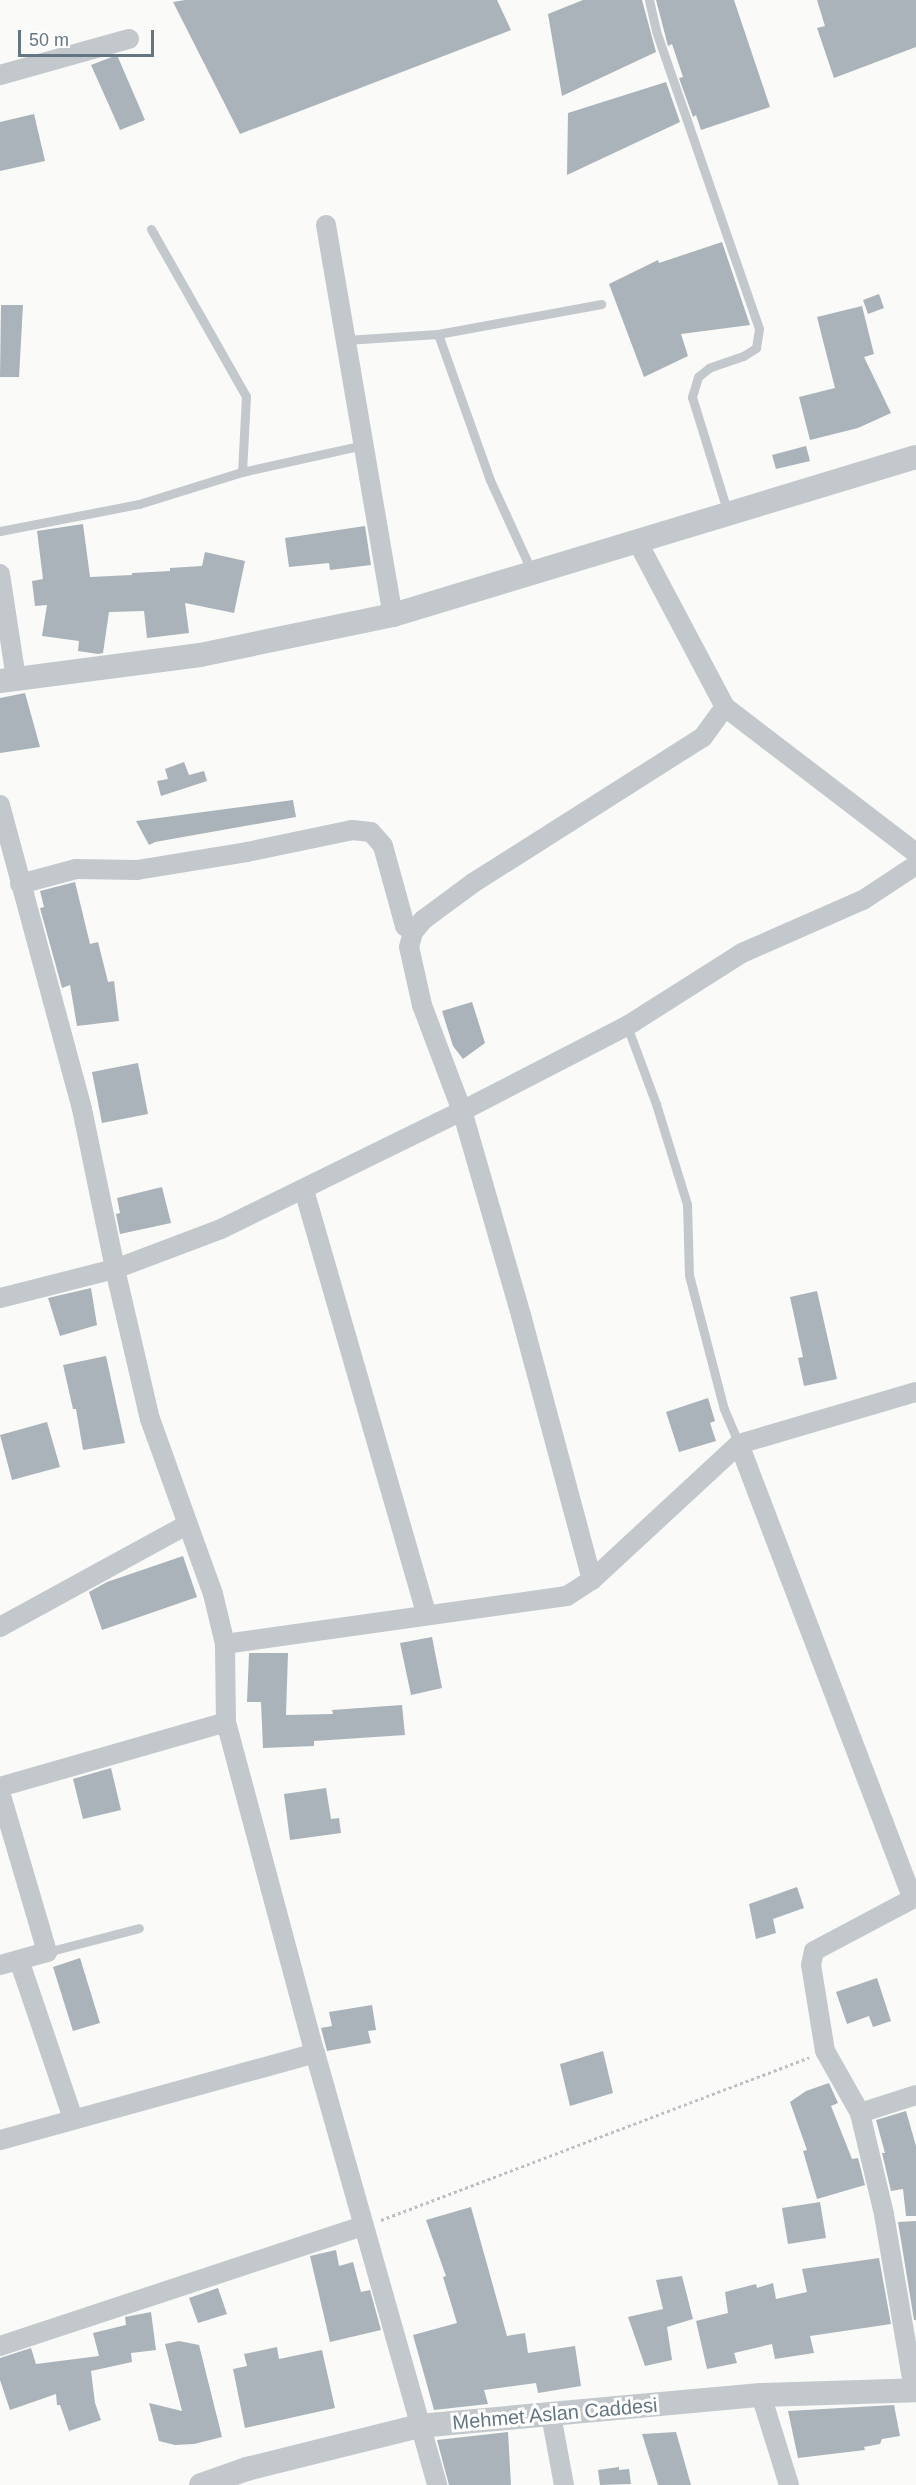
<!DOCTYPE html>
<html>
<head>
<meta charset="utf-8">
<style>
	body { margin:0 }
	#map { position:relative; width:916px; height:2485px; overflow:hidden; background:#fafaf8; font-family:Helvetica,sans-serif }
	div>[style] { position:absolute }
	.building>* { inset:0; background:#aab3b9 }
	.path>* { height:3px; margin-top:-1.5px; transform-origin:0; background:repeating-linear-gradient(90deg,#bbbfc2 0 3px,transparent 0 6px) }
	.service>* { height:9px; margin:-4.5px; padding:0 4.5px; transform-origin:4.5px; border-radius:4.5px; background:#c3c8cc }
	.minor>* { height:20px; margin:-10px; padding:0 10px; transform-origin:10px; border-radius:10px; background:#c3c8cc }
	.tertiary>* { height:24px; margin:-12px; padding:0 12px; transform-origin:12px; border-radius:12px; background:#c3c8cc }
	span { translate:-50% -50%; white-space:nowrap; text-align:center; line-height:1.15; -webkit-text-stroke:6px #fff; paint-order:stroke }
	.street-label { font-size:20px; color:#657683 }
	.scale { position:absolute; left:18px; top:30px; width:136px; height:27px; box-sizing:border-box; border:3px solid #657683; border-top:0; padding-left:8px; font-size:18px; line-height:21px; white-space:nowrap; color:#657683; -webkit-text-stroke:4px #fff; paint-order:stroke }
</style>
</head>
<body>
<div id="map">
	<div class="building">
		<div style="clip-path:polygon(185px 0,497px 0,511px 30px,240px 134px,173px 2px)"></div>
		<div style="clip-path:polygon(583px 0,642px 0,656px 52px,562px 96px,548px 14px)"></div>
		<div style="clip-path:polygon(656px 0,734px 0,770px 107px,701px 130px,696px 115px,693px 117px,679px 78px,683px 77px,672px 44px,668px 46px)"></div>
		<div style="clip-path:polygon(817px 0,916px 0,916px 47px,834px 78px,817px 28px,825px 26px)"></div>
		<div style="clip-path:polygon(117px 55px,145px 120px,120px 130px,91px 65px)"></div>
		<div style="clip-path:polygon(666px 82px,680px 122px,567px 175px,568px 113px)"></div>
		<div style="clip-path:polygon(34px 114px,45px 161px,0 171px,0 122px)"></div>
		<div style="clip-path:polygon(722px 242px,750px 325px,681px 334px,688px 356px,644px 377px,609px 284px,658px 260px,659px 263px)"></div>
		<div style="clip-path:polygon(879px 294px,884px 308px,868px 314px,863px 300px)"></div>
		<div style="clip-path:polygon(1px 305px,23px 305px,19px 377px,0 377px)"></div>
		<div style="clip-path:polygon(862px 306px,874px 354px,864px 357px,891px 413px,858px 428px,810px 440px,799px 397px,835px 388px,817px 317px)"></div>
		<div style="clip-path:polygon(806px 446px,810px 461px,776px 469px,772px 455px)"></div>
		<div style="clip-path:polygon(83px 524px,90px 577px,132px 575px,132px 573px,170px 571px,170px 568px,202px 566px,205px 552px,245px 561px,234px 613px,185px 603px,189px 633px,147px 638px,144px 611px,109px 612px,103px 653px,98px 654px,78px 651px,79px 641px,42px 636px,47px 605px,35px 606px,32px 581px,43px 579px,37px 531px)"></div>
		<div style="clip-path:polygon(365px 526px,371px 565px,330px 570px,329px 563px,289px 567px,285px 538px)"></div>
		<div style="clip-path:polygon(25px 693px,40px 747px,0 753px,0 698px)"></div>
		<div style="clip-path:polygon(184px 762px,189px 775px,204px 771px,207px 781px,161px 796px,157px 781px,168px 779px,165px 769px)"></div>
		<div style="clip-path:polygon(293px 800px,296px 817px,155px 842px,149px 845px,136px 821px)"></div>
		<div style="clip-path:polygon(75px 882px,90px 944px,98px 942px,108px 982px,114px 981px,119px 1021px,77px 1026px,70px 985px,62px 988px,40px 908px,44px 907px,40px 891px)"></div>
		<div style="clip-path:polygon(472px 1002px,485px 1043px,463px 1059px,453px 1046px,442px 1011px)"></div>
		<div style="clip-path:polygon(138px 1063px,148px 1114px,102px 1123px,92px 1072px)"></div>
		<div style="clip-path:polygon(162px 1187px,171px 1223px,120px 1234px,116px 1214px,120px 1213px,117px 1198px)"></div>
		<div style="clip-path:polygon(91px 1288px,97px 1325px,60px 1336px,48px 1298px)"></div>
		<div style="clip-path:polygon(817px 1291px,837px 1379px,804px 1386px,798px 1358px,803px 1357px,790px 1297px)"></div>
		<div style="clip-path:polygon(106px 1356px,125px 1443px,83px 1450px,76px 1409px,73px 1409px,63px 1365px)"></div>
		<div style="clip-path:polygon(708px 1398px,715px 1421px,710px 1423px,716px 1441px,679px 1452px,666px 1412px)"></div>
		<div style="clip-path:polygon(47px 1422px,60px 1467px,12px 1480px,0 1435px)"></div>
		<div style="clip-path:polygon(183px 1556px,197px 1597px,102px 1630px,89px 1592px,107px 1582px)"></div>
		<div style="clip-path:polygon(432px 1637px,442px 1688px,411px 1695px,400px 1643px)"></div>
		<div style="clip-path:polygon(249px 1653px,288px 1653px,286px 1715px,333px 1714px,332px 1710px,402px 1705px,405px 1735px,314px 1741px,314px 1746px,263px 1748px,261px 1702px,247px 1702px)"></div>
		<div style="clip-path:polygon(111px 1768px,121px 1810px,83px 1819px,73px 1779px)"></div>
		<div style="clip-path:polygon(326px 1788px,331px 1819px,339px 1818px,341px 1833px,290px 1840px,284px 1794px)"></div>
		<div style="clip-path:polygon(797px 1887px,804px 1908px,773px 1919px,776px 1933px,756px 1939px,749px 1904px)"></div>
		<div style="clip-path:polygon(80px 1958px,100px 2023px,73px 2031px,53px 1967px)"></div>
		<div style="clip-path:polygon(877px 1978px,891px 2021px,873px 2027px,869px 2016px,847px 2024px,836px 1992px)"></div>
		<div style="clip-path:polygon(372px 2005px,376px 2030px,368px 2031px,371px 2043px,327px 2051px,321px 2028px,332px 2026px,329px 2012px)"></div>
		<div style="clip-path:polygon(603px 2051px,613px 2093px,570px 2106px,560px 2064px)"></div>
		<div style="clip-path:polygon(829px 2083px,838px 2103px,831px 2106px,852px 2159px,858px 2158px,865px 2185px,817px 2199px,803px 2151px,807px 2150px,790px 2102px,806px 2091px)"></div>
		<div style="clip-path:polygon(906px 2111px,916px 2146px,916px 2216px,906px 2216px,903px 2189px,891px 2191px,882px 2153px,885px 2153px,876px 2120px)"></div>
		<div style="clip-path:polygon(820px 2202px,826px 2238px,788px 2244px,782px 2208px)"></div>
		<div style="clip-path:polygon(471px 2207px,507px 2336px,525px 2333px,528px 2353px,575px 2346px,581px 2386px,538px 2393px,536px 2383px,484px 2390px,488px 2404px,434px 2410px,413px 2335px,457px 2323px,443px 2277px,446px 2276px,426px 2220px)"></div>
		<div style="clip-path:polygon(916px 2221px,916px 2320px,914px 2320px,898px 2222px)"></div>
		<div style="clip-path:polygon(336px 2250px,339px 2266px,353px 2262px,361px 2292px,370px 2290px,381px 2330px,330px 2342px,310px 2256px)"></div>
		<div style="clip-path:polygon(879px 2258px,891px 2324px,810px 2336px,814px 2353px,775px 2359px,772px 2344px,734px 2353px,737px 2363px,707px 2369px,696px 2321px,728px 2313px,725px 2292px,756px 2284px,757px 2288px,773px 2283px,776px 2299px,807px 2292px,802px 2269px)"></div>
		<div style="clip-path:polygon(682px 2276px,693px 2319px,667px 2327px,672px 2360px,645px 2366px,628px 2317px,663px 2309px,656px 2280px)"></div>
		<div style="clip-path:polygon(218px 2288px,227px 2314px,198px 2323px,189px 2298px)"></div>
		<div style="clip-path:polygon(151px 2312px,156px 2350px,131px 2353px,132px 2362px,91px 2371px,95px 2403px,101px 2420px,69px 2431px,60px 2405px,57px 2405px,56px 2394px,10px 2410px,0 2380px,0 2358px,31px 2348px,36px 2364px,99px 2356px,93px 2333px,126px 2325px,125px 2317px)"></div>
		<div style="clip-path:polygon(179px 2341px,199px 2345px,222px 2437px,194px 2444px,175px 2445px,159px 2441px,149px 2403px,182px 2411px,165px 2344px)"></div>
		<div style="clip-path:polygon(277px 2347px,279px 2359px,322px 2350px,335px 2408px,245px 2428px,233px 2369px,247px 2366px,244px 2354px)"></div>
		<div style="clip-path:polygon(894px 2405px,900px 2436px,882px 2439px,880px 2444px,864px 2447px,865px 2450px,798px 2458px,788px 2411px)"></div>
		<div style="clip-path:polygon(508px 2432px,511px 2485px,449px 2485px,437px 2440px)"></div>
		<div style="clip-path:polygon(676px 2432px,691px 2485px,658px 2485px,642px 2434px)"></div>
		<div style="clip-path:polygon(619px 2467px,619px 2470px,629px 2469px,631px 2484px,600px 2485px,598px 2470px)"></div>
	</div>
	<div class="path">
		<div style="left:381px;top:2220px;width:458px;rotate:-20.8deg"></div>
	</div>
	<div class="service">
		<div style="left:649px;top:0;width:32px;rotate:77deg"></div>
		<div style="left:656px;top:31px;width:315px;rotate:70.9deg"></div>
		<div style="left:759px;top:329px;width:19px;rotate:99deg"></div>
		<div style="left:756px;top:348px;width:15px;rotate:148deg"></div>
		<div style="left:743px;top:356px;width:36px;rotate:161deg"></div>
		<div style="left:709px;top:368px;width:14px;rotate:141deg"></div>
		<div style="left:698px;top:377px;width:21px;rotate:107deg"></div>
		<div style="left:692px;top:397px;width:121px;rotate:72.8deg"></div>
		<div style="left:151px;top:229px;width:192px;rotate:60.4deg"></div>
		<div style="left:246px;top:396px;width:76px;rotate:93deg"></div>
		<div style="left:438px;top:334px;width:155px;rotate:70.4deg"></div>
		<div style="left:490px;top:480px;width:101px;rotate:65.5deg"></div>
		<div style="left:346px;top:340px;width:92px;rotate:-3.7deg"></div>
		<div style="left:438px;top:334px;width:166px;rotate:-10.4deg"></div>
		<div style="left:0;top:531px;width:142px;rotate:-11deg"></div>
		<div style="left:139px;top:504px;width:108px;rotate:-17.3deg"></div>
		<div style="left:242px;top:472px;width:125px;rotate:-12.5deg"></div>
		<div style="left:627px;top:1026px;width:83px;rotate:69.6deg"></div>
		<div style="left:656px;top:1104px;width:105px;rotate:72.8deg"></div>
		<div style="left:687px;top:1204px;width:71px;rotate:88.4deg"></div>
		<div style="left:689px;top:1275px;width:138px;rotate:75.4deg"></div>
		<div style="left:724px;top:1409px;width:38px;rotate:67deg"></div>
		<div style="left:47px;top:1952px;width:95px;rotate:-14.6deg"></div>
	</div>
	<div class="minor">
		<div style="left:0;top:75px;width:134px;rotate:-15.6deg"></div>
		<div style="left:326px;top:225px;width:396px;rotate:80.3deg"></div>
		<div style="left:0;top:574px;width:105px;rotate:81.3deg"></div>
		<div style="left:725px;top:707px;width:240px;rotate:37.4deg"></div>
		<div style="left:0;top:805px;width:315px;rotate:74.9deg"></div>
		<div style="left:82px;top:1109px;width:163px;rotate:78.3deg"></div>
		<div style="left:115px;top:1269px;width:154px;rotate:76.9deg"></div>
		<div style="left:150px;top:1419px;width:186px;rotate:70.2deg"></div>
		<div style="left:213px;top:1594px;width:51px;rotate:76.5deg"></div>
		<div style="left:225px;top:1644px;width:78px;rotate:89.3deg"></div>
		<div style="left:226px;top:1722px;width:343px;rotate:75deg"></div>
		<div style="left:315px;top:2053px;width:449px;rotate:74.2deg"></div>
		<div style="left:20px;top:884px;width:58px;rotate:-15deg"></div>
		<div style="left:76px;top:869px;width:61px;rotate:0.9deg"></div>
		<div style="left:137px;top:870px;width:111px;rotate:-9.3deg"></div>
		<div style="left:247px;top:852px;width:107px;rotate:-11.8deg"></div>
		<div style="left:352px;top:830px;width:19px;rotate:6deg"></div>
		<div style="left:371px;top:832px;width:18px;rotate:49deg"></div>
		<div style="left:383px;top:846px;width:83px;rotate:74.6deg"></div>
		<div style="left:405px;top:926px;width:10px;rotate:37deg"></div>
		<div style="left:304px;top:1190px;width:442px;rotate:73.9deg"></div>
		<div style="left:0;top:1298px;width:119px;rotate:-14.2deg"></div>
		<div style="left:115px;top:1269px;width:113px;rotate:-20.7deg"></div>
		<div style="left:221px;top:1229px;width:268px;rotate:-26.1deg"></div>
		<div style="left:462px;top:1111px;width:186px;rotate:-27.3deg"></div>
		<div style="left:627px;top:1026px;width:136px;rotate:-32.4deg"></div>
		<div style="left:742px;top:953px;width:132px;rotate:-23.7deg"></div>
		<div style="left:863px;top:900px;width:64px;rotate:-33.4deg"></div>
		<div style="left:739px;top:1444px;width:486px;rotate:69.1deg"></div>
		<div style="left:592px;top:1580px;width:274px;rotate:-105deg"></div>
		<div style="left:521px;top:1315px;width:212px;rotate:-106.1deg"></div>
		<div style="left:462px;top:1111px;width:113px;rotate:-110.7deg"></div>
		<div style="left:422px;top:1005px;width:59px;rotate:-102.6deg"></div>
		<div style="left:409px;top:947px;width:16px;rotate:-75deg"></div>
		<div style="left:413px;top:932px;width:16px;rotate:-50deg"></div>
		<div style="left:423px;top:920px;width:62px;rotate:-36.5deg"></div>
		<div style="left:473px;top:883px;width:272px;rotate:-32.4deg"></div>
		<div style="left:703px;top:737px;width:37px;rotate:-54deg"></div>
		<div style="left:725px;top:707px;width:188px;rotate:-117.9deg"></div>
		<div style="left:0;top:1627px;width:212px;rotate:-28.7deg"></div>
		<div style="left:225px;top:1644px;width:345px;rotate:-8deg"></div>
		<div style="left:567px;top:1596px;width:30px;rotate:-33deg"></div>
		<div style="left:592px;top:1580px;width:200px;rotate:-42.8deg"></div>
		<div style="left:739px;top:1444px;width:184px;rotate:-16.4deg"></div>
		<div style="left:0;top:1787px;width:235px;rotate:-16deg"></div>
		<div style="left:0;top:1792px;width:167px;rotate:73.6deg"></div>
		<div style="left:47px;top:1952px;width:49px;rotate:164.5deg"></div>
		<div style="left:19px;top:1960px;width:168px;rotate:71.2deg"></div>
		<div style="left:860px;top:2113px;width:59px;rotate:-17.8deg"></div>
		<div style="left:0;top:2140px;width:327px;rotate:-15.4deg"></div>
		<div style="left:0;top:2346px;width:382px;rotate:-18.3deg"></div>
		<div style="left:914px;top:2390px;width:179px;rotate:-99.7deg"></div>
		<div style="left:884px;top:2214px;width:104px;rotate:-103.4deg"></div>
		<div style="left:860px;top:2113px;width:71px;rotate:-119.4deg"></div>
		<div style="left:825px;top:2051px;width:87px;rotate:-99.2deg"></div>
		<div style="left:811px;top:1965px;width:14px;rotate:-78deg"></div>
		<div style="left:814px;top:1951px;width:115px;rotate:-27.9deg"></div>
		<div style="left:761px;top:2395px;width:94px;rotate:72.7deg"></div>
		<div style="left:551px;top:2415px;width:71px;rotate:79.5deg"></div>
	</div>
	<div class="tertiary">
		<div style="left:0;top:681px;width:202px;rotate:-7.4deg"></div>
		<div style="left:200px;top:655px;width:197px;rotate:-11.7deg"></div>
		<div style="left:393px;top:615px;width:546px;rotate:-16.81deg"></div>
		<div style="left:201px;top:2485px;width:49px;rotate:-19.2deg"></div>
		<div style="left:247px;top:2469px;width:177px;rotate:-14deg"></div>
		<div style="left:419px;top:2426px;width:343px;rotate:-5.2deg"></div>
		<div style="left:761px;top:2395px;width:155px;rotate:-1.8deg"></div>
	</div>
	<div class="street-label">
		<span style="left:555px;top:2414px;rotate:-5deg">Mehmet Aslan Caddesi</span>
	</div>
	<div class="scale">50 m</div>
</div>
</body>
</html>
